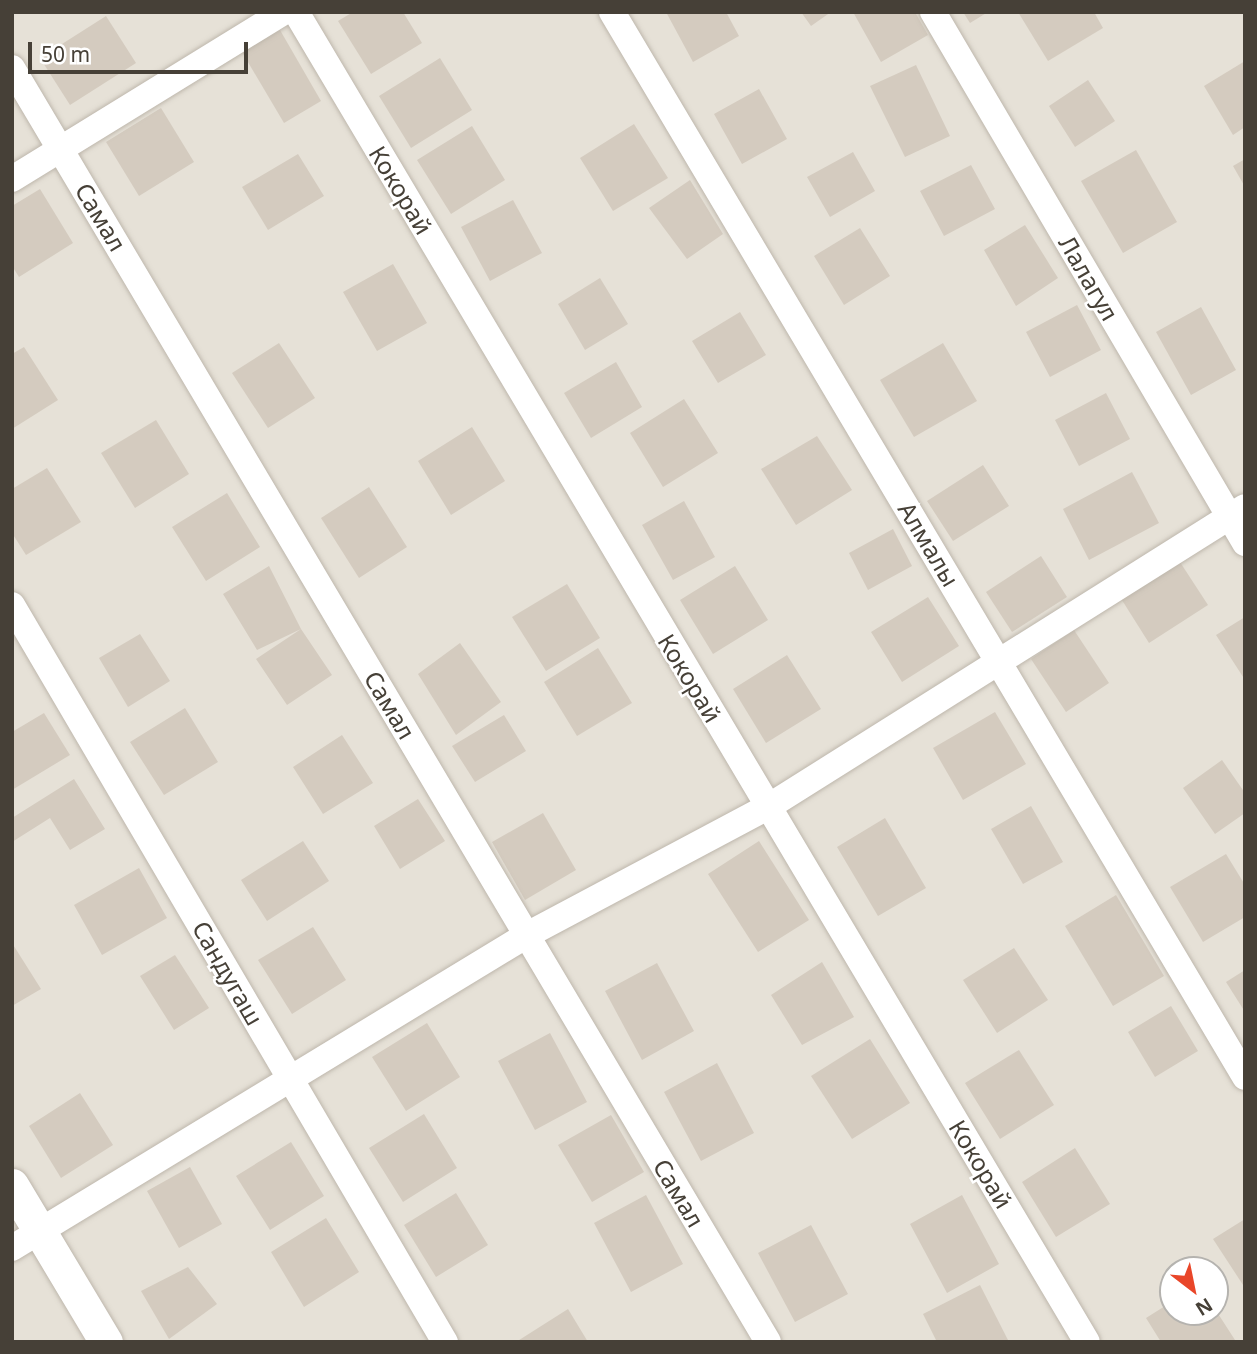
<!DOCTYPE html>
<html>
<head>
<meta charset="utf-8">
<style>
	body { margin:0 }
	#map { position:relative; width:1257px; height:1354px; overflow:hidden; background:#f3f0e8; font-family:"Noto Sans",sans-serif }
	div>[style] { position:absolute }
	.residential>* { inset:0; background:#e6e1d7 }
	.building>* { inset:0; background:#d4cbbf }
	.roads { filter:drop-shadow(0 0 2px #beb7ac) drop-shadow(0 0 2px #beb7ac) }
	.minor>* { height:26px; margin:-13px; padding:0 13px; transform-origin:13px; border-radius:13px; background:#fff }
	.tertiary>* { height:33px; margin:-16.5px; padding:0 16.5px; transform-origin:16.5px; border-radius:16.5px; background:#fff }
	span { translate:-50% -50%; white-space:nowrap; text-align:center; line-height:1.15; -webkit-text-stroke:5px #fff; paint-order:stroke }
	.street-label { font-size:24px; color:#464037 }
	.frame { position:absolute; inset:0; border:14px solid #464037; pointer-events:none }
	.north { position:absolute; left:1159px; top:1256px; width:70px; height:70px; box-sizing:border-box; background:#fff; border:2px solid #b5b3af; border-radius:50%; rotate:148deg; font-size:19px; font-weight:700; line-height:28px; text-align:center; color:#464037 }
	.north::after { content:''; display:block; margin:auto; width:24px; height:32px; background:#e94629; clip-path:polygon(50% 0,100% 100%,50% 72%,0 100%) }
	.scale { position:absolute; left:28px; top:42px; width:220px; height:32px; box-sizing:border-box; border:4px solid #464037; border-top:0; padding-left:9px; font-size:21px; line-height:24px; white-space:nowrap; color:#464037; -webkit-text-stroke:5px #fff; paint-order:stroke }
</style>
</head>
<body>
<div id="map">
	<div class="residential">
		<div style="clip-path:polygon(evenodd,12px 12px,1245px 12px,1245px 1342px,12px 1342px,12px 12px,1173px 1270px,1215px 1270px,1215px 1312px,1173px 1312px,1173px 1270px)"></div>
	</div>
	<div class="building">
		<div style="clip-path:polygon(353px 12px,403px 12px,422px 43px,371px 74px,338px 21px)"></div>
		<div style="clip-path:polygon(666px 12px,726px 12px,739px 36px,693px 62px)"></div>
		<div style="clip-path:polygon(801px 12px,831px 12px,811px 26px)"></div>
		<div style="clip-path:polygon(853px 12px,915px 12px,928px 35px,881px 62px)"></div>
		<div style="clip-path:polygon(963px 12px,988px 12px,970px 23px)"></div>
		<div style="clip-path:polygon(1018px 12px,1094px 12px,1103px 28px,1048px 61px)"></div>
		<div style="clip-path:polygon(106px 16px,136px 63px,70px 105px,40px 58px)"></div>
		<div style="clip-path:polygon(280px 30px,321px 101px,284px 123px,242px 52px)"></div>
		<div style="clip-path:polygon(440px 58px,472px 110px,411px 148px,379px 96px)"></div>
		<div style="clip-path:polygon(1245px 61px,1245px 127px,1233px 135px,1204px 86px)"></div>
		<div style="clip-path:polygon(916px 65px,950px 136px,905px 157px,870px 86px)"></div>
		<div style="clip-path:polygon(1088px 80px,1115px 121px,1075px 147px,1049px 106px)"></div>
		<div style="clip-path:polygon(759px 89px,787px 139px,742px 164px,714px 114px)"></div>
		<div style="clip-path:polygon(161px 108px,194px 162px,139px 196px,106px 142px)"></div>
		<div style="clip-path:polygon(634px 124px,668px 178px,613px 211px,580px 158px)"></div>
		<div style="clip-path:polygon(472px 126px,505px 180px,451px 214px,417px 160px)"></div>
		<div style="clip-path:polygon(1136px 150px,1177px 222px,1123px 253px,1081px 181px)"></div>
		<div style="clip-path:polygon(853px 152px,875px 191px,830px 217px,807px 177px)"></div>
		<div style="clip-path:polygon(298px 154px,324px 196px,268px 230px,242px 187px)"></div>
		<div style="clip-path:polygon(1245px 159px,1245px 187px,1233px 166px)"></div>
		<div style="clip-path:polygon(971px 165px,995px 209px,944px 236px,920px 191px)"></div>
		<div style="clip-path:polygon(690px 180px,723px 234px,687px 259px,649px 208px)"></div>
		<div style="clip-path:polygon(40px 189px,73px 243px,19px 277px,12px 266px,12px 206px)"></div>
		<div style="clip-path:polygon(513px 200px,542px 253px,490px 281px,461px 227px)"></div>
		<div style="clip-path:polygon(1025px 225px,1058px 278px,1016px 306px,984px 250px)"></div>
		<div style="clip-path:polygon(860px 228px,890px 276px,844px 305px,814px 256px)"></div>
		<div style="clip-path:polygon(393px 264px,427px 323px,377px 351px,343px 292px)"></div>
		<div style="clip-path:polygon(600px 278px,628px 324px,585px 350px,558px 304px)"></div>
		<div style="clip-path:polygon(1077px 305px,1101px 350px,1050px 377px,1026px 332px)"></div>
		<div style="clip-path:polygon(1201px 307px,1236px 370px,1191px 395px,1156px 332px)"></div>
		<div style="clip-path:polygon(740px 312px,766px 355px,718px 383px,692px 341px)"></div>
		<div style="clip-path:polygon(279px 343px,315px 398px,268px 428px,232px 373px)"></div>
		<div style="clip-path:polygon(943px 343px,977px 401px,914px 437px,880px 380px)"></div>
		<div style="clip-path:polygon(24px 347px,58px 400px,12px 429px,12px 354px)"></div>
		<div style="clip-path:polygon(616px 362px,642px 407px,591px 438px,564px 393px)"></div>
		<div style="clip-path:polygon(1106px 393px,1130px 439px,1079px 466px,1055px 420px)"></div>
		<div style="clip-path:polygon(684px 399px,718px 453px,663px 487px,630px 433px)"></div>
		<div style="clip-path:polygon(156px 420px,189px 474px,135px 508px,101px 453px)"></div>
		<div style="clip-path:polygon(472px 427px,505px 481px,451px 515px,418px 461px)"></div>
		<div style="clip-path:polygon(817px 436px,852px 490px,796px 525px,761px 469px)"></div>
		<div style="clip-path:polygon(983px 465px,1009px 506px,953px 541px,927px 501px)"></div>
		<div style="clip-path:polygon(47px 468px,81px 522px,26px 555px,12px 533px,12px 489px)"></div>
		<div style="clip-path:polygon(1132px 472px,1159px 523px,1089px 560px,1063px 509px)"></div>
		<div style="clip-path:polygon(369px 487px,407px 547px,359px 578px,321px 518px)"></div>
		<div style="clip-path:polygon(227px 493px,260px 547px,206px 581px,172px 527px)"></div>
		<div style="clip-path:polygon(684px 501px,715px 557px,673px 580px,642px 525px)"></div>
		<div style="clip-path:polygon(893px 529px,912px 566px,868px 590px,849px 553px)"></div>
		<div style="clip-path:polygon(1041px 556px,1067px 597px,1012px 632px,986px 592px)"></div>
		<div style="clip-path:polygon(1178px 559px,1208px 605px,1149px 643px,1120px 597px)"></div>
		<div style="clip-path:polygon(269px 566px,301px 629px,332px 675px,287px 705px,256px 659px,301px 629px,257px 650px,223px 594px)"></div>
		<div style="clip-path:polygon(735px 566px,768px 620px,713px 654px,680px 600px)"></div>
		<div style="clip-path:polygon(567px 584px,600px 638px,546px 671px,512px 617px)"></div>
		<div style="clip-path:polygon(928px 597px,959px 646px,902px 682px,871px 632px)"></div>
		<div style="clip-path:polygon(1245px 617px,1245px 680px,1216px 635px)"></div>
		<div style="clip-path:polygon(1074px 630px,1109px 683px,1066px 712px,1031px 659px)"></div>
		<div style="clip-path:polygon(140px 634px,170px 681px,128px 707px,99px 658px)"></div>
		<div style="clip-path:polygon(460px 643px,501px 702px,456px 735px,418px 674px)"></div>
		<div style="clip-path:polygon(598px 648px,632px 703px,577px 736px,544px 682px)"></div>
		<div style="clip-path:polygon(787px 655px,821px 709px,766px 743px,733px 689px)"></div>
		<div style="clip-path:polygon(185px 708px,218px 762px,164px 795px,130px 742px)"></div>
		<div style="clip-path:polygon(995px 712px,1026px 764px,963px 800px,933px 748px)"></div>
		<div style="clip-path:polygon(44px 713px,70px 755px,12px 790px,12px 732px)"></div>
		<div style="clip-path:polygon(504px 715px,526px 751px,475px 782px,452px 746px)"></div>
		<div style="clip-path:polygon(342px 735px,373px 783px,323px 814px,293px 767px)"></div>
		<div style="clip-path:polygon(1222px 760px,1245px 793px,1245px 813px,1215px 834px,1183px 788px)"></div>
		<div style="clip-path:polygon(74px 779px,105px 829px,70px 850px,50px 818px,12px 842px,12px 818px)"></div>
		<div style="clip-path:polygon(418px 799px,445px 841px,400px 869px,374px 826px)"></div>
		<div style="clip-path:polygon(1031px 806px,1063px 862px,1023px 884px,991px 829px)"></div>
		<div style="clip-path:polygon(543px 813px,576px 870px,525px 900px,492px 842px)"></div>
		<div style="clip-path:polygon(885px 818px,926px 888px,878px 916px,837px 847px)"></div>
		<div style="clip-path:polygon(303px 841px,329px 881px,267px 921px,241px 880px)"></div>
		<div style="clip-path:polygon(759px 841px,809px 920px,758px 952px,708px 874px)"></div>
		<div style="clip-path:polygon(1226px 854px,1245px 885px,1245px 917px,1203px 942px,1170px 887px)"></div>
		<div style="clip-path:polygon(139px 868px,167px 918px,102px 955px,74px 905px)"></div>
		<div style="clip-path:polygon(1116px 895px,1164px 976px,1113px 1006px,1065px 926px)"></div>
		<div style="clip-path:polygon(313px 927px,346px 980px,292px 1014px,258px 960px)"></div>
		<div style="clip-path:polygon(12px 943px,41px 989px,12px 1006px)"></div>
		<div style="clip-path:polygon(1014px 948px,1048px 1000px,997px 1033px,963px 980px)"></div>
		<div style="clip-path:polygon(175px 955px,209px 1008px,174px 1030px,140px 976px)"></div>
		<div style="clip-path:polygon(822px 962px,854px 1017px,802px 1045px,771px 995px)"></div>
		<div style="clip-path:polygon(657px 963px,694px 1031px,642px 1060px,605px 991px)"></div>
		<div style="clip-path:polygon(1245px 970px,1245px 1012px,1226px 982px)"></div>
		<div style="clip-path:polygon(1171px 1006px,1198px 1051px,1155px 1077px,1128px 1032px)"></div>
		<div style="clip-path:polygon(427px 1023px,460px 1077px,406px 1111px,372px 1057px)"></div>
		<div style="clip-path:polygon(550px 1033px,587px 1102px,535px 1130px,498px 1061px)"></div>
		<div style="clip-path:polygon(870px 1039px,910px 1103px,852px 1139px,811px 1076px)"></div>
		<div style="clip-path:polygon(1019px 1050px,1054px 1105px,1000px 1139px,965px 1083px)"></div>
		<div style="clip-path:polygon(717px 1063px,754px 1133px,701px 1161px,664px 1092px)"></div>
		<div style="clip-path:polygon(80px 1093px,113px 1145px,61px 1178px,29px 1126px)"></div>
		<div style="clip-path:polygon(424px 1114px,457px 1168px,403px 1202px,369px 1148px)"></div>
		<div style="clip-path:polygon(611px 1115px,644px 1172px,592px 1202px,558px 1145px)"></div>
		<div style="clip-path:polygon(291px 1142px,324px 1196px,270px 1230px,236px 1176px)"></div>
		<div style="clip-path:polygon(1075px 1148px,1110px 1204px,1056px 1237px,1022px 1182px)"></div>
		<div style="clip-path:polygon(190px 1167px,222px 1224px,179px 1248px,147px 1191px)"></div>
		<div style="clip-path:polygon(456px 1193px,488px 1245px,436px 1277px,404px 1225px)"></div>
		<div style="clip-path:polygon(646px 1195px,683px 1264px,631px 1292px,594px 1223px)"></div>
		<div style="clip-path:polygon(962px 1195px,999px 1264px,947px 1293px,910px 1224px)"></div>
		<div style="clip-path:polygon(326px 1218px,359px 1272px,304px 1307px,271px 1252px)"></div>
		<div style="clip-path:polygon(1245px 1219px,1245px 1288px,1213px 1239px)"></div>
		<div style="clip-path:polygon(811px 1225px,848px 1294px,795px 1322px,758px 1253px)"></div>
		<div style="clip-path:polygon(188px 1267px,217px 1304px,169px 1339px,141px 1291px)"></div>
		<div style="clip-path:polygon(980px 1285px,1009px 1342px,937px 1342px,923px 1314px)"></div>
		<div style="clip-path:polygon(1173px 1301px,1173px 1312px,1215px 1309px,1235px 1340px,1161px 1342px,1146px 1318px)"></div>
		<div style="clip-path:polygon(568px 1309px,588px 1342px,516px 1342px)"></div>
	</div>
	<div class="roads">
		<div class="minor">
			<div style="left:296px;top:12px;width:1547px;rotate:59.26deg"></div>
			<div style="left:612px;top:12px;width:1239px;rotate:59.27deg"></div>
			<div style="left:933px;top:12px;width:616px;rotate:59.56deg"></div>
			<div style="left:12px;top:68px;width:1481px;rotate:59.31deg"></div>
			<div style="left:12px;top:179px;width:318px;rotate:-31.6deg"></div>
			<div style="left:12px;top:605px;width:855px;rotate:59.57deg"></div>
			<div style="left:12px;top:1248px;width:603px;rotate:-31.29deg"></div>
			<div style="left:527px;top:935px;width:273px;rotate:-28deg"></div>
			<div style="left:768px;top:807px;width:563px;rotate:-32.17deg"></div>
		</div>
		<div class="tertiary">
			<div style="left:12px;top:1185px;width:183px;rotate:59.1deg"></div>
		</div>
	</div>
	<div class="street-label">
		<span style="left:401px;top:190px;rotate:59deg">Кокорай</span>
		<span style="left:101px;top:217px;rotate:59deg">Самал</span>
		<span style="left:1089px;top:278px;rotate:60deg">Лалагул</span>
		<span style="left:929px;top:544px;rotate:59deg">Алмалы</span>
		<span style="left:690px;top:678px;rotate:59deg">Кокорай</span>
		<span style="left:390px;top:705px;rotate:59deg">Самал</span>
		<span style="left:228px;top:973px;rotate:60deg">Сандугаш</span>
		<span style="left:981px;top:1164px;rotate:59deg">Кокорай</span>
		<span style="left:679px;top:1193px;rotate:59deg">Самал</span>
	</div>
	<div class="frame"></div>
	<div class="north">N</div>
	<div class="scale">50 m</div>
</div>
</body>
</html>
